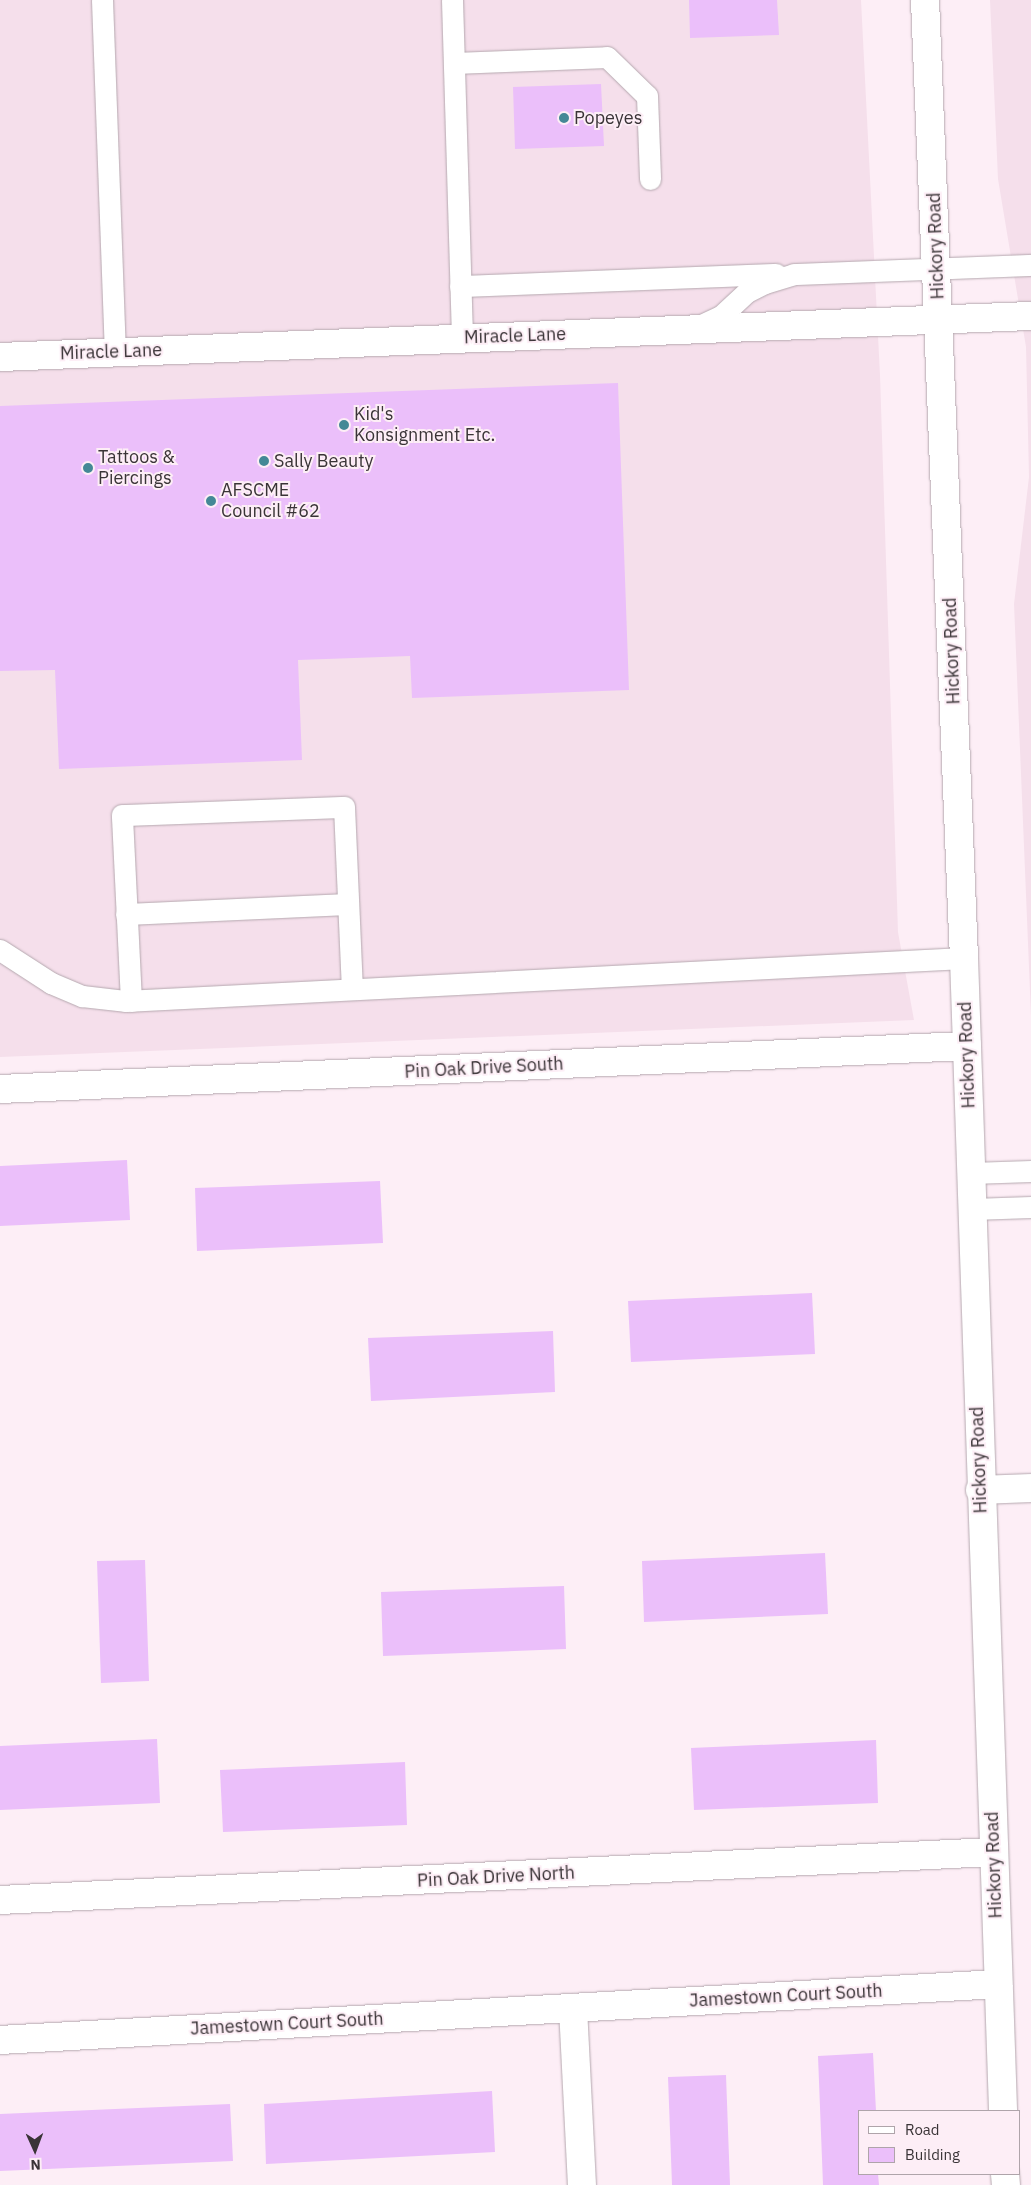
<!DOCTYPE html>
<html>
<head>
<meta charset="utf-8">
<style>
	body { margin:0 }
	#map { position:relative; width:1031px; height:2185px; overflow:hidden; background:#fdeef6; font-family:"IBM Plex Sans",sans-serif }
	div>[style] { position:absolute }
	.built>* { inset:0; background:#f5dfeb }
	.building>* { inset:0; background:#ebbffa }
	.roads { filter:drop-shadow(0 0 1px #b5a8af) drop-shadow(0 0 1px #b5a8af) }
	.service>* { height:21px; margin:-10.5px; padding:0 10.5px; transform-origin:10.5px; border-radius:10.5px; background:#fff }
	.minor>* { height:28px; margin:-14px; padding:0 14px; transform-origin:14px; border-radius:14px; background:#fff }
	.tertiary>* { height:28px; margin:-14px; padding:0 14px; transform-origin:14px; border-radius:14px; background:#fff }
	.dots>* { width:14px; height:14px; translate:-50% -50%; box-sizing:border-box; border:2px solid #fdeef6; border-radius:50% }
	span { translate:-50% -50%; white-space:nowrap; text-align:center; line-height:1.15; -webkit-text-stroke:4px #fdeef6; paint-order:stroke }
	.poi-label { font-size:18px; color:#3a3437 }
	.left { translate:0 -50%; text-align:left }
	.street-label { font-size:18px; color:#3a3437 }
	.legend { position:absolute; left:858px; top:2110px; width:162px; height:65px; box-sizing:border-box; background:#fdeef6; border:1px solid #afa4aa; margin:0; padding:6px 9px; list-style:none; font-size:15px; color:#3a3437 }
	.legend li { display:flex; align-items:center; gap:10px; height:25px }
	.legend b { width:25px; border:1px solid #afa4aa }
	.north { position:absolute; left:10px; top:2125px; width:50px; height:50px; -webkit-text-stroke:4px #fdeef6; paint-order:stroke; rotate:178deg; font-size:14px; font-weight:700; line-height:20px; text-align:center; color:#3a3437 }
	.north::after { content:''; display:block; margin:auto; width:18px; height:22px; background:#3a3437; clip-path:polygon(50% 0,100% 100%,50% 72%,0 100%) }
</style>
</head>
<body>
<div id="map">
	<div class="built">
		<div style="clip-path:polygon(0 0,861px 0,880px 375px,898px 932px,914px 1020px,0 1057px)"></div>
		<div style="clip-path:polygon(990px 0,1031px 0,1031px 1016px,1014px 604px,1029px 477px,1026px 347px,998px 179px)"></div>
	</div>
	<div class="building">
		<div style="clip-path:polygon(689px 0,777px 0,779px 35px,690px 38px)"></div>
		<div style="clip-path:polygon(601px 84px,604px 146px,515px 149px,513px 87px)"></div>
		<div style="clip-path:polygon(618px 383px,629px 690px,412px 698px,410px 656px,298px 660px,302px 760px,59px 769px,55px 670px,0 671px,0 406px)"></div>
		<div style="clip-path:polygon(127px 1160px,130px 1220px,0 1226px,0 1166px)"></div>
		<div style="clip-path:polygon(380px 1181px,383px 1243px,197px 1251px,195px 1188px)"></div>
		<div style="clip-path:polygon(812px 1293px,815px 1354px,631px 1362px,628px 1301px)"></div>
		<div style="clip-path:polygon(553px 1331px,555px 1392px,371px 1401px,368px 1338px)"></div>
		<div style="clip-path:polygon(825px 1553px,828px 1614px,644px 1622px,642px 1561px)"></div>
		<div style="clip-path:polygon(145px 1560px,149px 1681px,101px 1683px,97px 1561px)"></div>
		<div style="clip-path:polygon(564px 1586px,566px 1649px,383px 1656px,381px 1592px)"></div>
		<div style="clip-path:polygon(157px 1739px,160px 1803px,0 1810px,0 1746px)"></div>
		<div style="clip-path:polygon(876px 1740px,878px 1803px,694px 1810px,691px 1748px)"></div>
		<div style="clip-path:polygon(405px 1762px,407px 1825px,223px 1832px,220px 1770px)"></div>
		<div style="clip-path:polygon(873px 2053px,876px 2111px,860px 2111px,860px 2174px,878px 2174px,879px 2185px,823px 2185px,818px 2056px)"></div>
		<div style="clip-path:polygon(726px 2075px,730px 2185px,672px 2185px,668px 2077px)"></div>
		<div style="clip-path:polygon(492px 2091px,495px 2152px,266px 2164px,264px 2104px)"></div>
		<div style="clip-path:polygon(230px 2104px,233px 2161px,0 2171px,0 2114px)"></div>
	</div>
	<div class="roads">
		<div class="service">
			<div style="left:102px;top:0;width:352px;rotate:87.9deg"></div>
			<div style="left:452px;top:0;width:338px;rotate:88.3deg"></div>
			<div style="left:454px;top:63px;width:153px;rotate:-2.2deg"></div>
			<div style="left:607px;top:57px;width:56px;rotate:44.3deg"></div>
			<div style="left:647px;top:96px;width:83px;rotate:87.9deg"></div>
			<div style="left:460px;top:286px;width:316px;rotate:-2.2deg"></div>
			<div style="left:697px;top:327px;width:26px;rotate:-25deg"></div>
			<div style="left:721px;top:316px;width:35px;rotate:-43deg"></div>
			<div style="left:747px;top:292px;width:20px;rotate:-27deg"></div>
			<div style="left:765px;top:283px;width:30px;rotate:-17deg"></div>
			<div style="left:794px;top:274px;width:237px;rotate:-2.2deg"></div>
			<div style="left:126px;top:914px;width:222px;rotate:-2.6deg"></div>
			<div style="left:0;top:950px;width:61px;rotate:32.9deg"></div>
			<div style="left:51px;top:983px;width:34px;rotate:23deg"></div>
			<div style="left:82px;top:996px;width:43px;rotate:6.6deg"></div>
			<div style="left:125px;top:1001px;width:840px;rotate:-2.93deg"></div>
			<div style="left:131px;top:1001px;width:186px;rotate:-92.8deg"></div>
			<div style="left:122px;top:815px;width:222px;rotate:-2.1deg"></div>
			<div style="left:344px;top:807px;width:182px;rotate:87.5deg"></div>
			<div style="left:971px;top:1173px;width:60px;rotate:-1.9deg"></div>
			<div style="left:972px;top:1209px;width:59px;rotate:-1.9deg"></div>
		</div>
		<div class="minor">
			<div style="left:0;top:357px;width:1032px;rotate:-2.28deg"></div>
			<div style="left:0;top:1089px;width:968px;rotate:-2.55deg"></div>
			<div style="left:980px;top:1490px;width:51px;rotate:-2.2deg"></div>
			<div style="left:0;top:1900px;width:994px;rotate:-2.77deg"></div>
			<div style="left:573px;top:2008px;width:177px;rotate:87.1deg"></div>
			<div style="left:0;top:2040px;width:1000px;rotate:-3.21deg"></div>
		</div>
		<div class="tertiary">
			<div style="left:925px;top:0;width:959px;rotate:87.67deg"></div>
			<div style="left:964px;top:958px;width:1154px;rotate:88.06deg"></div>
			<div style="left:1005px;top:2174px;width:11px;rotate:85deg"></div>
		</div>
	</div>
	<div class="dots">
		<div style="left:564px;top:118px;background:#448896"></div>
		<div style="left:344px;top:425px;background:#448896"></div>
		<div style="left:264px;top:461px;background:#448896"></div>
		<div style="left:88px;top:468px;background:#448896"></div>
		<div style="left:211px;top:501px;background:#448896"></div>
	</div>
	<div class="poi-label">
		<span class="left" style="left:574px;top:118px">Popeyes</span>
		<span class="left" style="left:354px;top:425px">Kid's<br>Konsignment Etc.</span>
		<span class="left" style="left:98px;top:468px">Tattoos &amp;<br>Piercings</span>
		<span class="left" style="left:274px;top:461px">Sally Beauty</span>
		<span class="left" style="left:221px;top:501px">AFSCME<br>Council #62</span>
	</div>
	<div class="street-label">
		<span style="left:936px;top:246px;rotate:-92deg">Hickory Road</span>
		<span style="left:515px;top:336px;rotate:-2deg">Miracle Lane</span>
		<span style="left:111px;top:352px;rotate:-2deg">Miracle Lane</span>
		<span style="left:952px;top:651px;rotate:-92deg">Hickory Road</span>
		<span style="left:967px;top:1055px;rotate:-92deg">Hickory Road</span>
		<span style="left:484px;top:1068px;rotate:-3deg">Pin Oak Drive South</span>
		<span style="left:979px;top:1460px;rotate:-92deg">Hickory Road</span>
		<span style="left:994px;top:1865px;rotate:-92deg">Hickory Road</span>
		<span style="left:496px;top:1877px;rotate:-3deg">Pin Oak Drive North</span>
		<span style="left:786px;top:1996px;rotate:-3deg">Jamestown Court South</span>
		<span style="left:287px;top:2024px;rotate:-3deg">Jamestown Court South</span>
	</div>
	<ul class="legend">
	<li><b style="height:6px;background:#fff"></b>Road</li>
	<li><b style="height:14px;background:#ebbffa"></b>Building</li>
	</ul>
	<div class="north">N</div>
</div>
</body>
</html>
